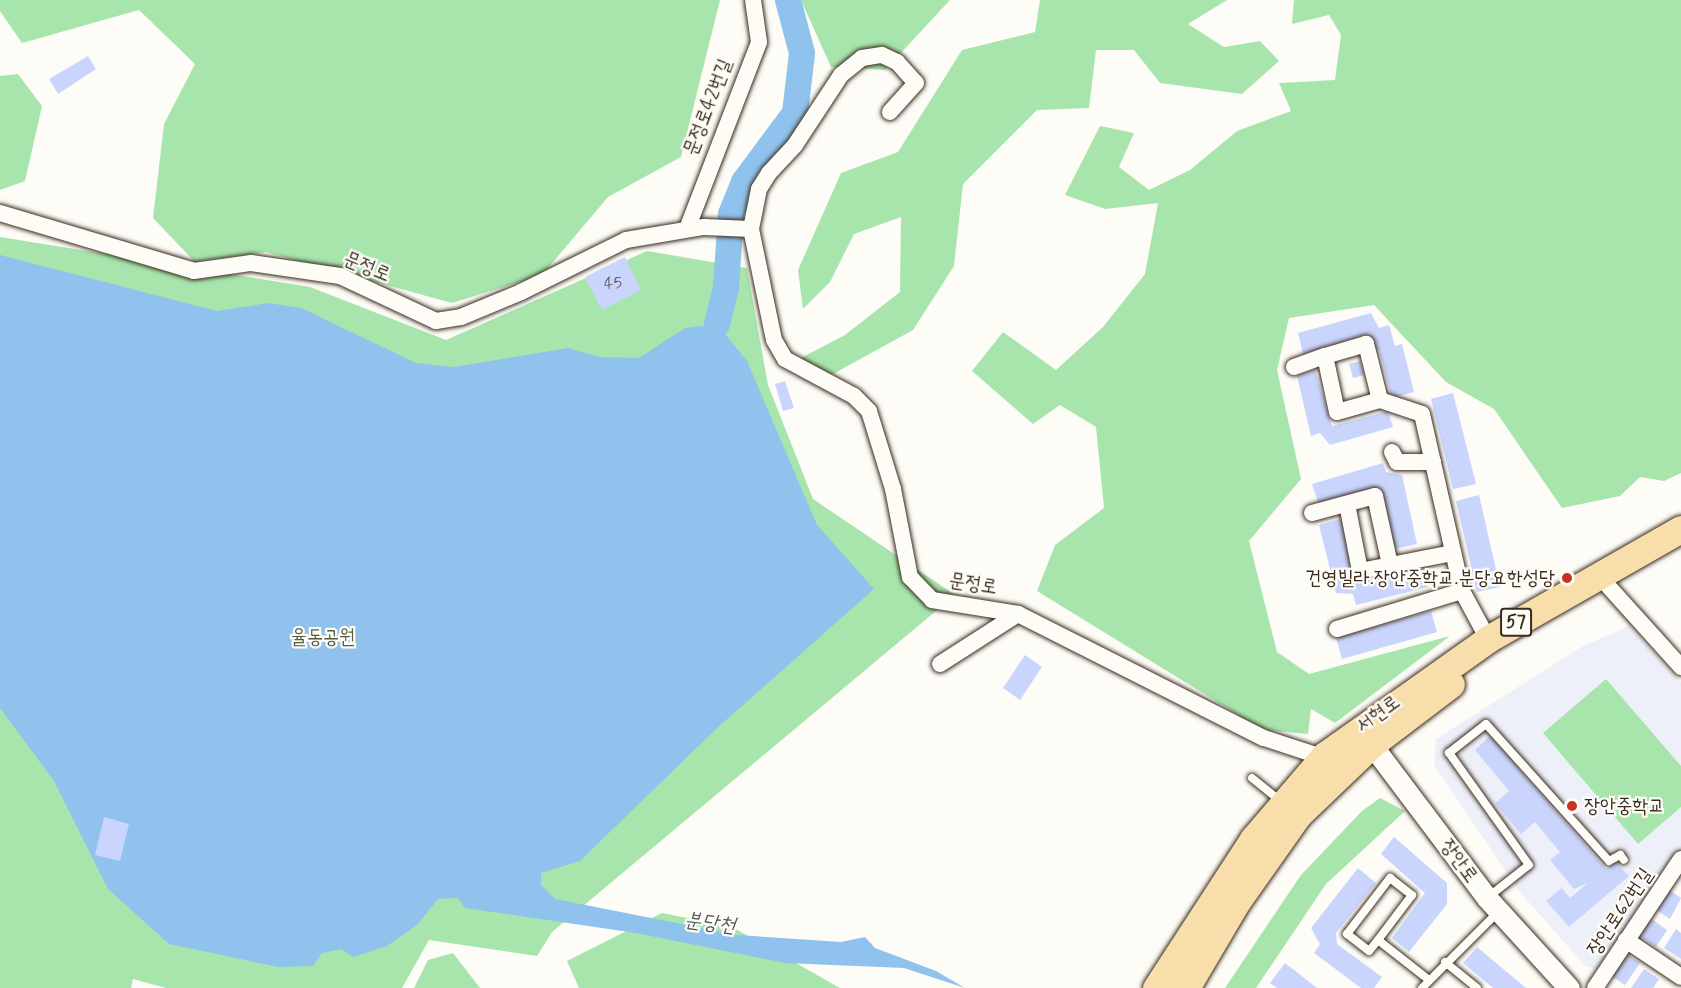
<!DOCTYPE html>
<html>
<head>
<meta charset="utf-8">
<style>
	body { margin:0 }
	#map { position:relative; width:1681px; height:988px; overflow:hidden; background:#fdfcf7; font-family:Mynerve,"Poor Story",sans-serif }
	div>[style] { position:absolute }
	.built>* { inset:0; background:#eef0f9 }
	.green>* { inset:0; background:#a7e5ad }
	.water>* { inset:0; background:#8fc2ec }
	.river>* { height:26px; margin:-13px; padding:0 13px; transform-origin:13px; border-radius:13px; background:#8fc2ec }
	.building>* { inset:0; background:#cad5fd }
	.roads { filter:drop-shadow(0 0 2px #3b2a1e) drop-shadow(0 0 2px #3b2a1e) }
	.service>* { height:8px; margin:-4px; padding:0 4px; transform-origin:4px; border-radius:4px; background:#fdfcf7 }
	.minor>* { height:16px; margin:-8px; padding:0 8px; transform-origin:8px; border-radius:8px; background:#fdfcf7 }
	.tertiary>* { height:21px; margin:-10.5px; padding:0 10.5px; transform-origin:10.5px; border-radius:10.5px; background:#fdfcf7 }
	.primary>* { height:27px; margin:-13.5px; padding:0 13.5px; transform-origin:13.5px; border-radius:13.5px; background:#f8deab }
	.dots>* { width:16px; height:16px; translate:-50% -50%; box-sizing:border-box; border:3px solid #fdfcf7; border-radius:50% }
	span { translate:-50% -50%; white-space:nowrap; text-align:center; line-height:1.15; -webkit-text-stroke:4.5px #fdfcf7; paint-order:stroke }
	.number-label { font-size:16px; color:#5f5556 }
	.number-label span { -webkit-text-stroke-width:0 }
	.shield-label span { padding:2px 4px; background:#fdfcf7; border:2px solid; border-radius:4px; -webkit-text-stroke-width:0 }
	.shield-label { font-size:18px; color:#3b2a1e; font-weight:700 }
	.street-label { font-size:20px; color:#3b2a1e }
	.poi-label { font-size:20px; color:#3b2a1e }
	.right { translate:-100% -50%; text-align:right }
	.left { translate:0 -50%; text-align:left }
	.park-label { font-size:20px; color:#565942 }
	.water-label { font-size:21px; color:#54585c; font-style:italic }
</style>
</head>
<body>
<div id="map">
	<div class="built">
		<div style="clip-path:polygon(1629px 626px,1681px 682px,1681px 848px,1596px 969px,1585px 966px,1520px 892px,1434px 765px,1436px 739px,1583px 646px)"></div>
	</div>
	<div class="green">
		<div style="clip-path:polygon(0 0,720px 0,681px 157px,608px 197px,542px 275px,452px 303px,266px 252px,195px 262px,153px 218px,164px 124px,195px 64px,139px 10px,22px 43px,0 11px)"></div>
		<div style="clip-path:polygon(801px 0,950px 0,885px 70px,831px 67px)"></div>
		<div style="clip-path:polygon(1040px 0,1227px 0,1188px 24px,1224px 47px,1260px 41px,1279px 61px,1242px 94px,1160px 83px,1134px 50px,1096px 50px,1089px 108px,1037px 110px,963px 184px,954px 266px,913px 330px,824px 379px,799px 359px,845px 335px,900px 292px,901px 217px,854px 234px,830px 282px,803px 309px,798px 270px,841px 173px,898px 152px,962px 50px,1035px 32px)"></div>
		<div style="clip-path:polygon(1294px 0,1681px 0,1681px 473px,1664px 481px,1640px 477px,1620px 496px,1562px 508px,1494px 409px,1446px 382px,1374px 305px,1289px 318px,1277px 370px,1301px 479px,1249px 541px,1277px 652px,1309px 674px,1450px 636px,1335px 723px,1311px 709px,1308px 734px,1263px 730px,1037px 591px,1055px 545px,1104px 508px,1096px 427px,1060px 405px,1033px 424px,972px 371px,1003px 332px,1056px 370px,1103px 327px,1145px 274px,1158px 203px,1105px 209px,1065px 195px,1100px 126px,1134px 133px,1119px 167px,1149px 190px,1190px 170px,1237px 131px,1291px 111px,1279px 83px,1335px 80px,1341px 35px,1329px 15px,1292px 24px)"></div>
		<div style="clip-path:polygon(18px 74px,42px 106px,25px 181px,0 190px,0 76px)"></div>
		<div style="clip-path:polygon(0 237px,310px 287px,446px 340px,647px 251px,747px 268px,768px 385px,813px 499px,955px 595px,552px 932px,537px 956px,429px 940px,402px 988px,166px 988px,133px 979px,131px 988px,0 988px)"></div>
		<div style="clip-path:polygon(1606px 679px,1681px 766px,1681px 807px,1638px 844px,1543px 733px)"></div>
		<div style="clip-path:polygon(1380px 798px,1405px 811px,1326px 884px,1256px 988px,1225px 988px,1301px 875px,1362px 811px)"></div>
		<div style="clip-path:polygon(662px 913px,732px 927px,840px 988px,579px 988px,567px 961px)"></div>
		<div style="clip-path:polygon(453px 953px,480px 988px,414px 988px,428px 960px)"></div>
	</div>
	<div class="water">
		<div style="clip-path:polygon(0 255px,217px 311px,268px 303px,301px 308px,416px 363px,454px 367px,568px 348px,600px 357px,639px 358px,685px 328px,717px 324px,747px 361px,817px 525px,874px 589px,717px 728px,580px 861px,541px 873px,541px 885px,555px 899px,737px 935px,841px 942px,865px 937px,875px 948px,936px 971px,965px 988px,904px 968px,785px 963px,636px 933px,465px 908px,458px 898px,438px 899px,418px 924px,387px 946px,353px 957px,341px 949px,322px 953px,313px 966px,278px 967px,169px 944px,108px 889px,54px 781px,0 708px)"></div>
	</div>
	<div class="river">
		<div style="left:717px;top:324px;width:38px;rotate:-76deg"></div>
		<div style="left:726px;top:287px;width:73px;rotate:-86.1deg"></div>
		<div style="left:731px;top:214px;width:35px;rotate:-68deg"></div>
		<div style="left:744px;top:182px;width:86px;rotate:-53.5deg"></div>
		<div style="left:795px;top:113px;width:60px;rotate:-83.3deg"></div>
		<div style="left:802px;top:53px;width:55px;rotate:-104.8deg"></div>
	</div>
	<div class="building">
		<div style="clip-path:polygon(88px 56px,96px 69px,58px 94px,49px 79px)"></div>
		<div style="clip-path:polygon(625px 257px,641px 290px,602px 310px,585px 277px)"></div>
		<div style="clip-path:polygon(1371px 313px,1379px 328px,1389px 325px,1395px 346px,1402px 344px,1414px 392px,1392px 398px,1379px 350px,1372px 353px,1365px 335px,1303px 354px,1298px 333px)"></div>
		<div style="clip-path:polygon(1360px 361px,1364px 375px,1353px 378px,1349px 364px)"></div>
		<div style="clip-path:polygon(1315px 370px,1332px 426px,1388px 411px,1393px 427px,1330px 445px,1320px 433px,1311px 436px,1297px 376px)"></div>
		<div style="clip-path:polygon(785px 381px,794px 408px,783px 411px,775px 384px)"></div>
		<div style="clip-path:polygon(1453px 393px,1476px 484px,1453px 489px,1431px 399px)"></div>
		<div style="clip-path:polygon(1383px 463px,1386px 472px,1402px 475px,1417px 544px,1395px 549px,1383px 493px,1373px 488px,1319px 505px,1312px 484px)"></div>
		<div style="clip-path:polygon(1479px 495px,1500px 587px,1477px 592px,1456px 501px)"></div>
		<div style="clip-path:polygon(1343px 518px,1356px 576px,1364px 580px,1424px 567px,1428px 587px,1356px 605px,1353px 594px,1336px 593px,1319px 525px)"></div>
		<div style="clip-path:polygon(1431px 611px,1437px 632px,1342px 659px,1336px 638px)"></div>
		<div style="clip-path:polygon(1025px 655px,1042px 667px,1020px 700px,1003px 688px)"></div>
		<div style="clip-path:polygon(1490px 736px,1606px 869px,1615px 861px,1629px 876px,1569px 927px,1546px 901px,1562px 888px,1570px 898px,1588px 883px,1574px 889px,1550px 860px,1560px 852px,1535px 822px,1521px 834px,1495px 803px,1509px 791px,1475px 750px)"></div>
		<div style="clip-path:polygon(104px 817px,129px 824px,120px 861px,95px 855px)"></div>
		<div style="clip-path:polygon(1394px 837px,1447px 883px,1447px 904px,1409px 952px,1392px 938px,1425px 893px,1381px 854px)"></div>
		<div style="clip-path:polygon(1358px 868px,1376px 883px,1336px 933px,1337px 944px,1382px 977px,1374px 988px,1361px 988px,1314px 953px,1320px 944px,1311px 928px)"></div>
		<div style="clip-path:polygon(1668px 889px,1681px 898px,1670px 919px,1655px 909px)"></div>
		<div style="clip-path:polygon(1649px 917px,1667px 930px,1656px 947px,1637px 934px)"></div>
		<div style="clip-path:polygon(1676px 929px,1681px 933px,1681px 959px,1664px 948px)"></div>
		<div style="clip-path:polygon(1477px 947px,1526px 988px,1493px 988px,1463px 963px)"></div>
		<div style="clip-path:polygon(1623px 952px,1640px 963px,1625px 985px,1608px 974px)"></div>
		<div style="clip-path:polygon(1285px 963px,1317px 988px,1277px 988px,1270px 983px)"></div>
		<div style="clip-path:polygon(1644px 969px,1659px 979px,1653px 988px,1631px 988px)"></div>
	</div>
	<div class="roads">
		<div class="service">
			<div style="left:1252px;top:778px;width:36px;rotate:39deg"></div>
			<div style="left:1487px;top:898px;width:53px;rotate:-38.2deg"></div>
			<div style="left:1529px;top:865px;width:138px;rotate:-125.5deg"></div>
			<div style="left:1449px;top:753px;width:47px;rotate:-38.1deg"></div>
			<div style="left:1486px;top:724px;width:184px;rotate:48.1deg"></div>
			<div style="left:1609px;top:861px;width:13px;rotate:-29deg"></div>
			<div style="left:1620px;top:855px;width:6px;rotate:51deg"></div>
			<div style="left:1378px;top:940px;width:14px;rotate:129deg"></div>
			<div style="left:1369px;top:951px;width:28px;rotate:-142deg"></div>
			<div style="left:1347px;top:934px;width:71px;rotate:-52.5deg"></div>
			<div style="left:1390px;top:878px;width:28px;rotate:38deg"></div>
			<div style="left:1412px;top:895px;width:56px;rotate:127.1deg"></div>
			<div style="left:1378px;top:940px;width:65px;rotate:38.1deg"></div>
			<div style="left:1445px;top:962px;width:41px;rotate:39.1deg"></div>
			<div style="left:1422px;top:988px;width:107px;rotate:-45deg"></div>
		</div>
		<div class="minor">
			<div style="left:0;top:213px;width:202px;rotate:16.6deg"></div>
			<div style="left:194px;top:271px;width:58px;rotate:-8deg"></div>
			<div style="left:251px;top:263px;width:90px;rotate:8.3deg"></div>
			<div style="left:340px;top:276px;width:106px;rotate:25.1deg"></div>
			<div style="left:436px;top:321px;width:25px;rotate:-9deg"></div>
			<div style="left:461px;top:317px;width:65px;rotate:-22.6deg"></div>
			<div style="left:521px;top:292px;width:117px;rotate:-26.3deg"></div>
			<div style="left:626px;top:240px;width:79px;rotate:-9.5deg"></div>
			<div style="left:704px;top:227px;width:47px;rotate:2.4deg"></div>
			<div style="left:751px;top:229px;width:113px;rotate:78.3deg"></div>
			<div style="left:774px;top:340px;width:22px;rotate:60deg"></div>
			<div style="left:785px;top:359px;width:78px;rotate:28.2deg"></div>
			<div style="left:854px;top:396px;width:21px;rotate:45deg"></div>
			<div style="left:869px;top:411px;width:82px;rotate:72.9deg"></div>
			<div style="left:893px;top:489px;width:90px;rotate:79.1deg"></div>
			<div style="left:910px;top:577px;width:32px;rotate:46deg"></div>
			<div style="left:932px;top:600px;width:87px;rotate:9.2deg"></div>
			<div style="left:1018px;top:614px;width:275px;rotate:26.8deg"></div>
			<div style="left:1264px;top:738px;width:71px;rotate:18.2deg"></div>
			<div style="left:687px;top:229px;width:200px;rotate:-68.9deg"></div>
			<div style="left:759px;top:42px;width:42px;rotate:-98.1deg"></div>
			<div style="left:751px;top:229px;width:41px;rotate:-78.7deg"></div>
			<div style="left:759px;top:189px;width:19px;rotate:-58deg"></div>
			<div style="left:769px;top:173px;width:38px;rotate:-47deg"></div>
			<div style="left:795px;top:145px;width:84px;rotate:-56.7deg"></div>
			<div style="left:841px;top:75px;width:27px;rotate:-39deg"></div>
			<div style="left:862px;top:58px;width:20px;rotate:-9deg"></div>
			<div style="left:882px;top:55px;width:17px;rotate:25deg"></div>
			<div style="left:897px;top:62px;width:28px;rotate:48deg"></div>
			<div style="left:916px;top:83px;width:39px;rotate:132deg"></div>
			<div style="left:1294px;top:367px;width:33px;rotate:-20deg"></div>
			<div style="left:1380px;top:400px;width:58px;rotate:-104deg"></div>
			<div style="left:1366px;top:344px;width:43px;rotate:163.7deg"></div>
			<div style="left:1325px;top:356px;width:57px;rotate:77.9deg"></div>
			<div style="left:1337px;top:412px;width:45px;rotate:-15.6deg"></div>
			<div style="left:1380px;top:400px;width:44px;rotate:18.4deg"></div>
			<div style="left:1422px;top:414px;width:181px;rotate:77.3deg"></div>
			<div style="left:1462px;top:591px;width:55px;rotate:61.6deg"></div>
			<div style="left:1392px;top:452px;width:11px;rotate:63deg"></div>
			<div style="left:1397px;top:462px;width:36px"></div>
			<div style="left:1347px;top:504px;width:68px;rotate:79deg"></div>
			<div style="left:1360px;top:571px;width:95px;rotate:-11deg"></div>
			<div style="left:1312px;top:513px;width:65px;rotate:-15.1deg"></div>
			<div style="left:1375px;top:496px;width:71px;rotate:77.7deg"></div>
			<div style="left:1609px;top:587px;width:108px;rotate:48deg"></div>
			<div style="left:1337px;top:629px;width:131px;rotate:-16.9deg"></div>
			<div style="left:940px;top:664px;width:93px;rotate:-32.7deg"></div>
			<div style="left:1626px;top:940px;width:66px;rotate:33.9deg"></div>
			<div style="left:1595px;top:988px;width:155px;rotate:-56.3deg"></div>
		</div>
		<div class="tertiary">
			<div style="left:1362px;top:732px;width:208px;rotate:53deg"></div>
			<div style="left:1487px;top:898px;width:122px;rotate:47.7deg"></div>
		</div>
		<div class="primary">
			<div style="left:1156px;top:988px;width:178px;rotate:-56.9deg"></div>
			<div style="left:1253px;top:839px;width:111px;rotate:-49.4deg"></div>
			<div style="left:1325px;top:755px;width:200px;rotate:-35.4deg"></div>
			<div style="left:1488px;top:639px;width:222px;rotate:-29.7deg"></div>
			<div style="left:1186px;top:988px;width:99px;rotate:-59.5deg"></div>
			<div style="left:1236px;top:903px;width:108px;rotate:-54.8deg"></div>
			<div style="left:1298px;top:815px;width:103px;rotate:-43.8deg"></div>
			<div style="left:1372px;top:744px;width:99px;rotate:-37.2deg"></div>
		</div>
	</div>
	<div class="dots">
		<div style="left:1567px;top:578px;background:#c8321e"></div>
		<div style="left:1572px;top:806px;background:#c8321e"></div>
	</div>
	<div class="number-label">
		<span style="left:613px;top:284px">45</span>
	</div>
	<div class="shield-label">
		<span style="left:1516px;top:622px">57</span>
	</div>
	<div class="street-label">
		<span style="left:708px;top:107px;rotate:-69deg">문정로42번길</span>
		<span style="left:367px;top:267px;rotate:22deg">문정로</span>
		<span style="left:973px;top:584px;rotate:9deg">문정로</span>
		<span style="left:1378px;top:714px;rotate:-36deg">서현로</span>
		<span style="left:1459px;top:861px;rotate:54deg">장안로</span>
		<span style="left:1620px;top:912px;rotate:-56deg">장안로62번길</span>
	</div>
	<div class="poi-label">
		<span class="right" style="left:1555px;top:578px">건영빌라.장안중학교.분당요한성당</span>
		<span class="left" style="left:1584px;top:806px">장안중학교</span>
	</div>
	<div class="park-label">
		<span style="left:323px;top:637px">율동공원</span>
	</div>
	<div class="water-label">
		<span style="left:710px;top:923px;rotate:7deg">분당천</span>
	</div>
</div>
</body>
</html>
